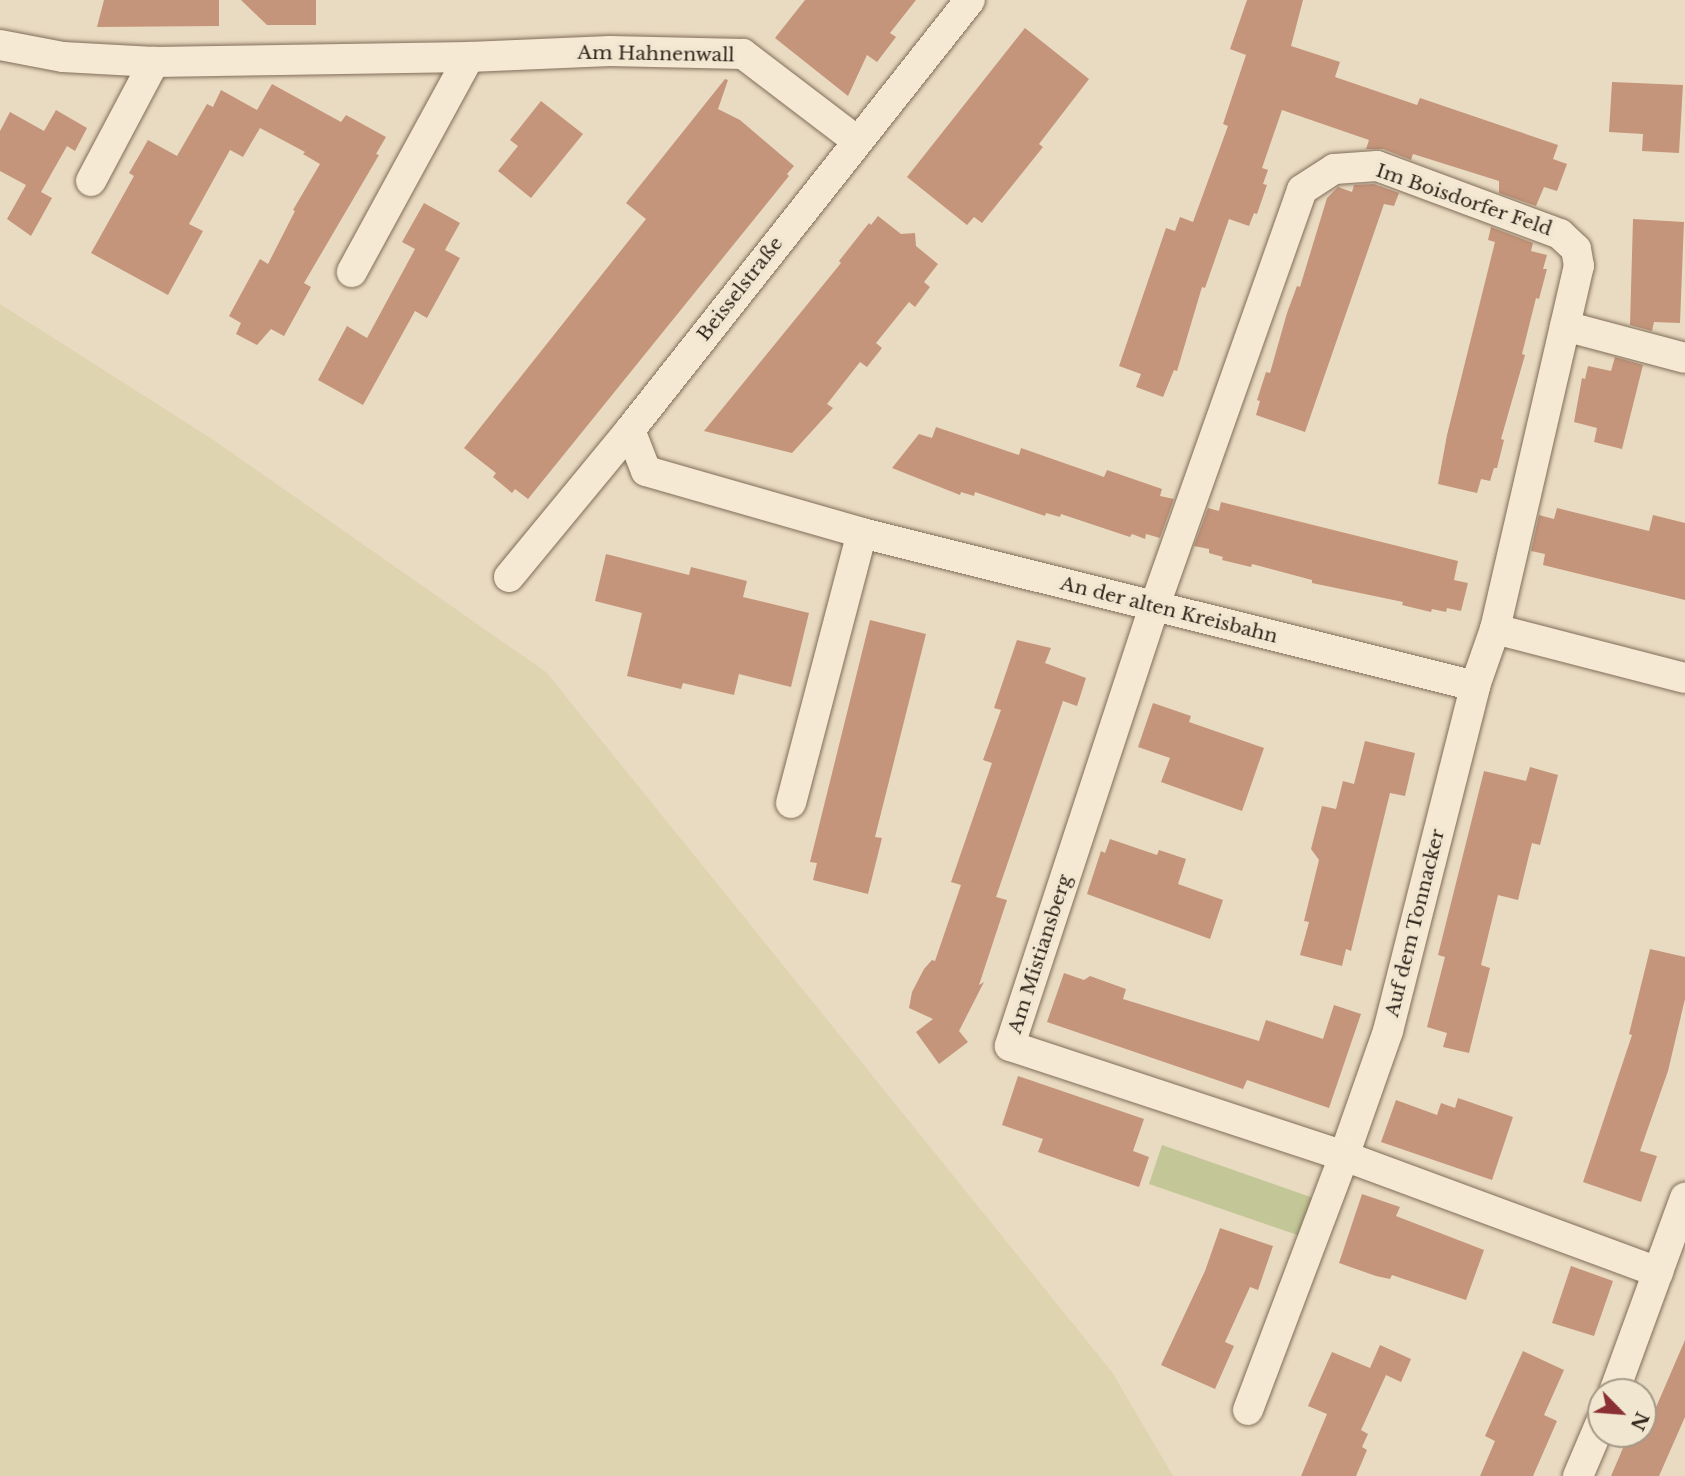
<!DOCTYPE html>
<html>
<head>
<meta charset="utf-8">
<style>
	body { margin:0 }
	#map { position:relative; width:1685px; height:1476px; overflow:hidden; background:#e9dbc1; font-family:"Libre Baskerville",serif }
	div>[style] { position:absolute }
	.farmland>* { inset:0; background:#ded4af }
	.green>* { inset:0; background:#c3c696 }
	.building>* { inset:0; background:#c4957a }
	.roads { filter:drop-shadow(0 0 2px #816d5a) drop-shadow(0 0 2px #816d5a) }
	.street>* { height:30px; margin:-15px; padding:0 15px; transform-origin:15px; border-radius:15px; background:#f5e9d3 }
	span { translate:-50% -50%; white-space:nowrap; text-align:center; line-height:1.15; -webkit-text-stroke:7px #f1e6d0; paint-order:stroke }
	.street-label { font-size:19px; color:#32261d }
	.north { position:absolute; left:1587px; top:1378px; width:70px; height:70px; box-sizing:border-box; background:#f1e6d0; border:2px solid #a59988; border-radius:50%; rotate:115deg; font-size:19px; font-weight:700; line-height:28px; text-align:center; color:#32261d }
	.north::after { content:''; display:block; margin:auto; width:24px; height:32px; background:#8a3035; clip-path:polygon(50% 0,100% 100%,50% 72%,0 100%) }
</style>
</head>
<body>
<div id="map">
	<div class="farmland">
		<div style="clip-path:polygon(0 304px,212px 439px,546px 672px,1112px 1372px,1173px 1476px,0 1476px)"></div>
	</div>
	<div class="green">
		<div style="clip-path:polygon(1162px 1145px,1319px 1200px,1306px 1238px,1149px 1184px)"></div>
	</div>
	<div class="building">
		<div style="clip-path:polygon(104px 0,219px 0,219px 26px,97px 27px)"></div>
		<div style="clip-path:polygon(241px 0,316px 0,316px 25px,267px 25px)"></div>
		<div style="clip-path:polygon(805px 0,916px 0,890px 33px,896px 37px,877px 62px,867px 55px,848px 96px,775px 38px)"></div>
		<div style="clip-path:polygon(1247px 0,1303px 0,1291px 46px,1340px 62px,1335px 77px,1417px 105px,1420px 98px,1558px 145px,1553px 159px,1567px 164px,1557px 191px,1544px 187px,1536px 206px,1499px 193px,1499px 181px,1413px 154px,1411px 160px,1383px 149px,1366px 149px,1369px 140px,1282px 110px,1262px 168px,1268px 170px,1263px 184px,1267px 185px,1257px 214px,1254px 213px,1249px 226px,1229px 219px,1205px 288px,1202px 287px,1177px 371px,1174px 370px,1163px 397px,1136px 387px,1141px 374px,1119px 366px,1166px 228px,1175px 231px,1180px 217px,1193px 222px,1228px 126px,1223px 124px,1246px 55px,1230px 49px)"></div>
		<div style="clip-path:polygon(1025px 28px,1089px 79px,1039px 144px,1043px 147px,982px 223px,974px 217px,967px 225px,907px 177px)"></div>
		<div style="clip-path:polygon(725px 79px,728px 80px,718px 109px,740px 120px,794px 166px,787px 174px,789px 176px,528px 499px,515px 489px,512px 493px,493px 477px,496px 473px,464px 448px,646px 219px,626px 203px)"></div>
		<div style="clip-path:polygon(1612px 82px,1683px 85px,1679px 153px,1642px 151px,1643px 134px,1609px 132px)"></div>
		<div style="clip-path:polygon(272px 84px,341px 122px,346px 115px,386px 137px,376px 154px,379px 155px,304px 283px,311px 287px,284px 336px,271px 329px,257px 345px,236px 334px,241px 323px,229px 316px,260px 259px,268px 264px,295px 211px,293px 210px,320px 164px,303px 154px,305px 152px,260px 128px,243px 157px,230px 150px,189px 224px,203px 231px,168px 295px,91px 253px,134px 176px,129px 173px,148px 140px,177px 156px,207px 104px,213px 107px,221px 90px,257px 110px)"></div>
		<div style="clip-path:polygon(541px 101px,583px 134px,531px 198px,498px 171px,518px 146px,510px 140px)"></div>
		<div style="clip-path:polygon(56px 110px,87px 128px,75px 151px,67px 146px,41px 192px,52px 198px,31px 236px,7px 219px,26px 185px,0 171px,0 131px,10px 112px,44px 131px)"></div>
		<div style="clip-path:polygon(1374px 184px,1399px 193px,1394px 206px,1384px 204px,1305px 432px,1256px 415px,1260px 401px,1257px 400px,1266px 372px,1270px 373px,1287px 313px,1297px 286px,1300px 287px,1327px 198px,1338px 187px,1352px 192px,1354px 185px)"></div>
		<div style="clip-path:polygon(424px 203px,460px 223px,445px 250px,460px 258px,427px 318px,415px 311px,363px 405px,318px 380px,347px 326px,367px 338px,415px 249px,402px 242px)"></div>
		<div style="clip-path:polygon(878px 216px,901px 234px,915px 233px,916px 246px,938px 264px,924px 282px,930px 287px,915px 307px,909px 302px,876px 343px,882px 348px,867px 367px,860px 362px,827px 404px,833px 408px,792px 453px,704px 431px,841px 263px,839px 261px,869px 223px,871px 225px)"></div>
		<div style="clip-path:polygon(1633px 219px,1684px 222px,1680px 323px,1654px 322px,1652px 331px,1630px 325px)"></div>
		<div style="clip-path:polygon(1491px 227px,1533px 243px,1531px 251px,1547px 255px,1543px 269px,1547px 269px,1539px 299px,1536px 298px,1522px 354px,1525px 355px,1501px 439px,1504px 440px,1497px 468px,1494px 468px,1490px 481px,1481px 479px,1477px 493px,1438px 484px,1447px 435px,1495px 242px,1488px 240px)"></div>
		<div style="clip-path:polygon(1615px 357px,1643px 365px,1622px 449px,1594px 442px,1597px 428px,1574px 422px,1582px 378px,1585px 379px,1588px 366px,1611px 371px)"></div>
		<div style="clip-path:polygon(936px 427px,1019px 455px,1021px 448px,1104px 477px,1107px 470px,1162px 489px,1160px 496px,1174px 499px,1160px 538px,1146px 534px,1145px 539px,1132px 534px,1130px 537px,1061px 514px,1060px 517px,1046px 513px,1045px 516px,975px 492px,974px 496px,961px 492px,960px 495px,892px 468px,919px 434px,932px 438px)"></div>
		<div style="clip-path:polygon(1221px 502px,1458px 561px,1454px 580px,1468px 583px,1461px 611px,1447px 608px,1446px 612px,1432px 609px,1431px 612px,1402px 605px,1403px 602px,1312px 583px,1312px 580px,1252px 564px,1251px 567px,1222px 560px,1223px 557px,1209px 553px,1209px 549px,1194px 546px,1208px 508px,1219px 511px)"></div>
		<div style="clip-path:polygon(1557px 508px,1649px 531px,1653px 515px,1685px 523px,1685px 600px,1543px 565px,1545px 554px,1531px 551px,1539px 515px,1554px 519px)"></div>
		<div style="clip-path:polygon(606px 554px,689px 575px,691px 567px,747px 581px,743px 597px,809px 613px,791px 687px,739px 674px,734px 695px,683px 683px,681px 689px,627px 676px,642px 613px,595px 601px)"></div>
		<div style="clip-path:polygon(870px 620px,926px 634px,875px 837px,882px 838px,868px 894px,813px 880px,817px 863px,810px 862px)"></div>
		<div style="clip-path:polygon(1017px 640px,1051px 648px,1045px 663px,1086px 678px,1077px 706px,1063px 701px,996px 897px,1007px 900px,979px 985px,984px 982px,959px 1031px,968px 1042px,939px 1064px,916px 1032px,933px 1019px,909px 1008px,912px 992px,924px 969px,932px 960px,935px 961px,961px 885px,951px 882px,992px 763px,983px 760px,1001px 710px,994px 708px)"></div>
		<div style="clip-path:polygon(1153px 703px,1191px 716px,1189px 722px,1264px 748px,1242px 811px,1161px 782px,1170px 758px,1138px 747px)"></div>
		<div style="clip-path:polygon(1365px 741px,1415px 753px,1405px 796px,1390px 793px,1351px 951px,1346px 949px,1342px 966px,1300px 955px,1309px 922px,1304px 921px,1319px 860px,1311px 849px,1322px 806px,1336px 809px,1343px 781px,1354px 784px)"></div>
		<div style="clip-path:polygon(1530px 767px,1558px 775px,1540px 845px,1532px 843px,1518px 900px,1498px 895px,1481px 965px,1490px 968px,1469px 1053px,1443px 1047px,1447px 1033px,1427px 1027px,1445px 957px,1438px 955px,1484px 771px,1526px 781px)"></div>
		<div style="clip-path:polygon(1110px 839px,1157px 855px,1159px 850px,1186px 859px,1178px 884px,1223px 900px,1210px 939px,1087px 894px,1101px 851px,1105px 853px)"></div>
		<div style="clip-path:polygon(1650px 949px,1685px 957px,1685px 999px,1668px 1071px,1640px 1151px,1657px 1156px,1641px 1202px,1583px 1182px,1632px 1035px,1629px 1034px)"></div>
		<div style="clip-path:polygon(1064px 973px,1084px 980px,1090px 976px,1126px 989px,1123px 999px,1259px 1041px,1266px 1020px,1323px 1039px,1334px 1005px,1361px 1014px,1329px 1108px,1247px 1080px,1243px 1089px,1047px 1022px)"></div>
		<div style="clip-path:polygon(1018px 1076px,1144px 1119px,1133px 1151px,1149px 1157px,1139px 1187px,1038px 1152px,1043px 1139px,1002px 1125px)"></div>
		<div style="clip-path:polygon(1458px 1098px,1513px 1117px,1492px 1180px,1381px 1142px,1396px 1100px,1437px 1115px,1441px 1103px,1455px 1108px)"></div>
		<div style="clip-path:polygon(1362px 1194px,1400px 1207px,1396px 1216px,1484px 1250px,1466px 1300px,1392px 1275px,1390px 1279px,1376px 1276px,1339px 1263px)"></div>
		<div style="clip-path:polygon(1220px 1228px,1273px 1246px,1258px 1290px,1250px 1287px,1225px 1342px,1234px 1346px,1215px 1389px,1161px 1365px,1205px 1271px)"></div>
		<div style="clip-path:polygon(1571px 1266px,1613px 1281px,1594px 1336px,1552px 1323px)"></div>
		<div style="clip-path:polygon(1685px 1340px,1685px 1417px,1659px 1476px,1611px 1476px,1629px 1434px,1643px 1434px,1643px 1407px,1654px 1412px)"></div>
		<div style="clip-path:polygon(1380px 1345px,1411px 1359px,1401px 1382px,1386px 1375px,1361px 1430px,1368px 1434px,1362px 1447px,1367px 1450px,1356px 1476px,1301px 1476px,1327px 1414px,1308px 1406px,1332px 1352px,1370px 1368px)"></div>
		<div style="clip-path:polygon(1523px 1351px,1564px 1370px,1544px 1415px,1557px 1421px,1533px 1476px,1480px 1476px,1495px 1441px,1485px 1436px)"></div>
	</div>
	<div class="roads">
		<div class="street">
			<div style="left:0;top:45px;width:64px;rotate:10.8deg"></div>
			<div style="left:63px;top:57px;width:91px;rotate:3.1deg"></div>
			<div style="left:154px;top:62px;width:315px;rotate:-0.9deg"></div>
			<div style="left:469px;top:57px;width:245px;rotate:118.6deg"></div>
			<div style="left:469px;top:57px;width:141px;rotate:-2.4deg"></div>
			<div style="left:610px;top:51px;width:133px;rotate:1.3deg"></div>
			<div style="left:743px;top:54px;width:142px;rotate:37.3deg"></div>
			<div style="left:91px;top:181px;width:135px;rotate:-62.1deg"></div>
			<div style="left:1565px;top:326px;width:124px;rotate:14.9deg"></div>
			<div style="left:630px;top:430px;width:44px;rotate:68.7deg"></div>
			<div style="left:646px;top:471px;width:225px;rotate:16deg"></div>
			<div style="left:862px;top:533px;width:632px;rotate:14.01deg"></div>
			<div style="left:509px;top:577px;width:190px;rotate:-50.5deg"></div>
			<div style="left:630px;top:430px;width:548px;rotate:-51.67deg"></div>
			<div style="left:1495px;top:629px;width:196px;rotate:14.5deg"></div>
			<div style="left:791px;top:803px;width:279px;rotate:-75.3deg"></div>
			<div style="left:1614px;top:1392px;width:207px;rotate:-69.9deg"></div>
			<div style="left:1248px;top:1410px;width:272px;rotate:-69.3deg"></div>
			<div style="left:1344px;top:1156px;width:133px;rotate:-70.6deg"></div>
			<div style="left:1388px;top:1031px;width:356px;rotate:-75.8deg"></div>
			<div style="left:1475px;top:686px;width:60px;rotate:-70.7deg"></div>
			<div style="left:1495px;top:629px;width:373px;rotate:-77deg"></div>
			<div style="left:1579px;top:266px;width:17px;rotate:-100deg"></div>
			<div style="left:1576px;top:249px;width:22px;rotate:-137deg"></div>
			<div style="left:1560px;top:234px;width:195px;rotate:-159.6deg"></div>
			<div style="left:1377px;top:166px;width:43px;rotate:176deg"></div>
			<div style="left:1334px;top:169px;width:38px;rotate:147deg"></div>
			<div style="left:1302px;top:190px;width:442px;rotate:109.5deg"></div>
			<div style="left:1154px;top:607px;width:462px;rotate:108.2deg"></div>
			<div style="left:1010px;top:1046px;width:352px;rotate:18.2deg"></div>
			<div style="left:1344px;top:1156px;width:335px;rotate:20.3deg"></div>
			<div style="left:1578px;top:1476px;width:59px;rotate:-66.9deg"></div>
		</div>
	</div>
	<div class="street-label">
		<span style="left:656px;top:54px;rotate:1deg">Am Hahnenwall</span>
		<span style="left:1464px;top:200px;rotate:19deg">Im Boisdorfer Feld</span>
		<span style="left:740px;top:289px;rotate:-52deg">Beisselstraße</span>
		<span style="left:1169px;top:610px;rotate:14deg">An der alten Kreisbahn</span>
		<span style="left:1415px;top:923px;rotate:-76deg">Auf dem Tonnacker</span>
		<span style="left:1040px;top:954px;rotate:-72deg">Am Mistiansberg</span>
	</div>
	<div class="north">N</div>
</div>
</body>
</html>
